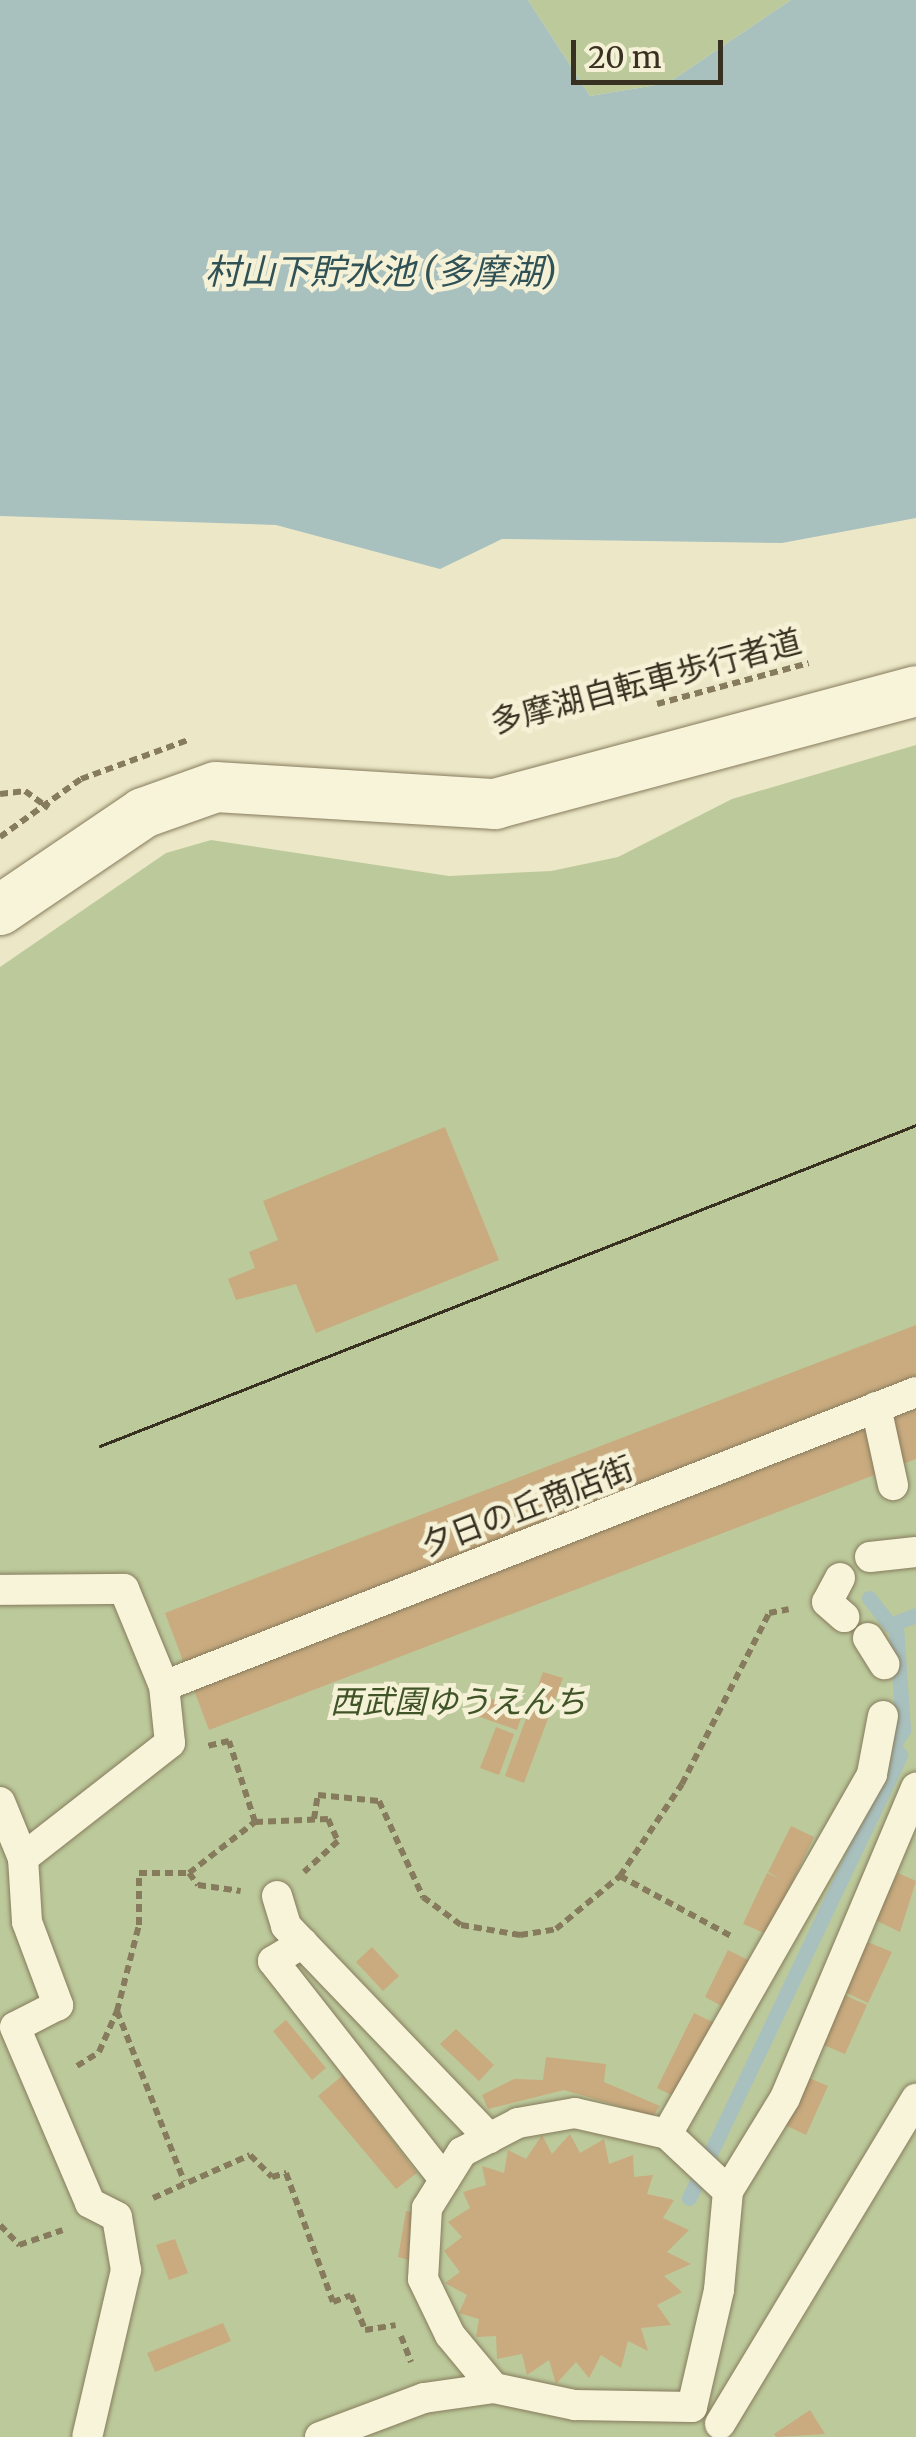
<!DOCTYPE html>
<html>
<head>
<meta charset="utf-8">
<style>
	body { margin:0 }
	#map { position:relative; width:916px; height:2437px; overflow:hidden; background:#ece8c7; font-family:Merriweather,"Noto Sans JP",serif }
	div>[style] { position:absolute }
	.green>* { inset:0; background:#bcca9b }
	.water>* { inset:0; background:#a8c0be }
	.stream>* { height:15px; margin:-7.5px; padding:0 7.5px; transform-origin:7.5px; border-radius:7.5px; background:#a8c0be }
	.building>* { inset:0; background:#c9ab7f }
	.path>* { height:6px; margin-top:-3px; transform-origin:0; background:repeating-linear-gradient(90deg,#877b5d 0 8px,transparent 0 13px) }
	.roads { filter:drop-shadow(0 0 2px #877b5d) drop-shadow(0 0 2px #877b5d) }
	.pedestrian>* { height:30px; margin:-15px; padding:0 15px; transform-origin:15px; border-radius:15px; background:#f7f4da }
	.tertiary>* { height:50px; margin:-25px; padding:0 25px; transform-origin:25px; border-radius:25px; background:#f7f4da }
	.tram>* { height:2.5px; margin:-1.25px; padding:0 1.25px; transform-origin:1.25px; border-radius:1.25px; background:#383020 }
	span { translate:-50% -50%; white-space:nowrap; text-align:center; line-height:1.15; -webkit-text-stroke:9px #f4f1d6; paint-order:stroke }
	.street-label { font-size:32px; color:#383020 }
	.park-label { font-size:32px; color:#405428; font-style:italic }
	.water-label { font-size:35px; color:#305257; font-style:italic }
	.scale { position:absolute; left:571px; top:40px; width:152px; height:45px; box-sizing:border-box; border:5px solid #383020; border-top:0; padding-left:12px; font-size:30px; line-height:35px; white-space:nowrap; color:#383020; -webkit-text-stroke:8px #f4f1d6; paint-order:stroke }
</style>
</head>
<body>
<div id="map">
	<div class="green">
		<div style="clip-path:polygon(528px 0,791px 0,668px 83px,590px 96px)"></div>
		<div style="clip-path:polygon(916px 745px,916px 2437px,0 2437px,0 967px,166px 853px,211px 840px,449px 876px,551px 871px,618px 857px,732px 799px)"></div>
	</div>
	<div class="water">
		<div style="clip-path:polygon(0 0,528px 0,590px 96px,668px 83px,791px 0,916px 0,916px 518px,782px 543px,502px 539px,440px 569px,276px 525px,0 516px)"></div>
	</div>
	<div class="stream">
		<div style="left:869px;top:1598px;width:34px;rotate:52deg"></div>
		<div style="left:890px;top:1625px;width:28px;rotate:-21deg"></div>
		<div style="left:896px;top:1626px;width:104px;rotate:86.1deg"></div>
		<div style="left:903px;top:1730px;width:19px;rotate:122deg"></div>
		<div style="left:893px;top:1746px;width:11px;rotate:52deg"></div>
		<div style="left:689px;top:2198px;width:491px;rotate:-64.5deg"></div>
	</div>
	<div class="building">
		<div style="clip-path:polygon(445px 1127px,499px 1260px,316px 1333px,296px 1284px,236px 1300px,228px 1279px,255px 1268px,249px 1252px,278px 1240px,263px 1201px)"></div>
		<div style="clip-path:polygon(916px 1325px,916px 1459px,209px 1730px,165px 1613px)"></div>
		<div style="clip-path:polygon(543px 1672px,563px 1678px,524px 1783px,505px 1776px)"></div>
		<div style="clip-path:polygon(483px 1696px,524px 1709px,517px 1730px,477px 1716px)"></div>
		<div style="clip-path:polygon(496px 1727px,514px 1734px,499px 1775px,480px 1768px)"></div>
		<div style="clip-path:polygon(791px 1826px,814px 1837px,767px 1934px,743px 1924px,767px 1873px,780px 1879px,768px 1872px)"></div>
		<div style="clip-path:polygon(898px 1873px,916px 1881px,900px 1932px,875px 1920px)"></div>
		<div style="clip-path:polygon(865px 1941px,892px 1952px,868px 2003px,843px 1991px)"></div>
		<div style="clip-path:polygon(372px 1947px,399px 1976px,383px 1991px,356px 1962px)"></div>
		<div style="clip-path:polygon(728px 1950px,750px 1961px,727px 2009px,705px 1997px)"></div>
		<div style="clip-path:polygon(840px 1993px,867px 2005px,845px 2054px,819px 2043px)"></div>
		<div style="clip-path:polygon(694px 2013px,721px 2026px,684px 2101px,657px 2088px)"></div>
		<div style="clip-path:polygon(286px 2020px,326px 2068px,312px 2080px,273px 2031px)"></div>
		<div style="clip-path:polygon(456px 2029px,494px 2065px,479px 2081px,440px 2044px)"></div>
		<div style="clip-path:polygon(546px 2057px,606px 2064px,604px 2082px,660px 2106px,653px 2116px,564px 2090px,488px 2109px,482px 2095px,514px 2079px,543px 2080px)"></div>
		<div style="clip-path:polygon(343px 2075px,417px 2173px,396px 2189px,318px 2096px)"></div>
		<div style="clip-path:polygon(802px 2075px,828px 2086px,806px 2135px,781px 2123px)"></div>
		<div style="clip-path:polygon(570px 2134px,580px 2153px,604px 2139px,609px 2164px,633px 2155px,634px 2177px,653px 2175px,647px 2194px,674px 2200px,663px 2218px,689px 2230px,667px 2252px,691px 2264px,664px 2276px,682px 2292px,657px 2305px,671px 2325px,641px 2328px,648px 2351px,628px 2341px,621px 2368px,601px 2355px,589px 2378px,576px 2362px,556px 2384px,549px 2360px,527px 2375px,522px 2354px,497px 2359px,496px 2336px,476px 2337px,479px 2319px,459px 2313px,467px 2295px,445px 2283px,460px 2272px,444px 2251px,462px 2237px,448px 2222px,470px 2208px,463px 2192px,486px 2185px,482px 2166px,504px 2173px,508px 2150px,526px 2159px,542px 2135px,552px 2154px)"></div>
		<div style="clip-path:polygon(406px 2211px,418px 2213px,409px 2260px,398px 2257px)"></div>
		<div style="clip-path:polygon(175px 2239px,188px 2273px,169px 2280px,156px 2245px)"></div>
		<div style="clip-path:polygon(223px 2323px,231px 2341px,155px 2372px,147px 2353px)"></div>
		<div style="clip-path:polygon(810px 2410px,825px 2434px,776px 2437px,774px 2434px)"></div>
	</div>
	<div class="path">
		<div style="left:657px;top:704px;width:157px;rotate:-15.1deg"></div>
		<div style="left:0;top:794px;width:25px;rotate:-7deg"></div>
		<div style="left:25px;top:791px;width:29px;rotate:36deg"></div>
		<div style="left:0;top:837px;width:100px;rotate:-35.6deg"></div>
		<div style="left:81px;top:779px;width:114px;rotate:-20deg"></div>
		<div style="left:314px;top:1819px;width:24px;rotate:-81deg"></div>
		<div style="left:318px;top:1795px;width:61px;rotate:5.6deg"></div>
		<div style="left:379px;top:1801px;width:106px;rotate:65.4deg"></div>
		<div style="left:423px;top:1897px;width:47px;rotate:36.4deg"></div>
		<div style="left:461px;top:1925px;width:60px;rotate:9.6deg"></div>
		<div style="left:520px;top:1935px;width:36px;rotate:-9deg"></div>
		<div style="left:556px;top:1929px;width:83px;rotate:-39.6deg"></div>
		<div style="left:620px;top:1876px;width:111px;rotate:-56deg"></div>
		<div style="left:682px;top:1784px;width:192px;rotate:-63deg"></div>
		<div style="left:769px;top:1613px;width:20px;rotate:-11deg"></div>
		<div style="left:255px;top:1822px;width:73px;rotate:-2.4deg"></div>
		<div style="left:328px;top:1819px;width:24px;rotate:66deg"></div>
		<div style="left:338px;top:1841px;width:46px;rotate:137.6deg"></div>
		<div style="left:189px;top:1873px;width:15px;rotate:53deg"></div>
		<div style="left:198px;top:1885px;width:43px;rotate:7.9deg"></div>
		<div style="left:620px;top:1876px;width:128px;rotate:28.4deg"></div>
		<div style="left:117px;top:2011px;width:183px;rotate:68.5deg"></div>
		<div style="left:77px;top:2066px;width:26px;rotate:-32deg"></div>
		<div style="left:99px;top:2052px;width:45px;rotate:-66.3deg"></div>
		<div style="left:117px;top:2011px;width:89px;rotate:-75.7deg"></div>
		<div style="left:139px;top:1925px;width:52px;rotate:-90deg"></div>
		<div style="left:139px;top:1873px;width:50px"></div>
		<div style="left:189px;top:1873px;width:83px;rotate:-37.7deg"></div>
		<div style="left:255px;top:1822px;width:85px;rotate:-107.8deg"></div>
		<div style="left:229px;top:1741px;width:23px;rotate:167deg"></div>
		<div style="left:153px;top:2198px;width:106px;rotate:-23.9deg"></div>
		<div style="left:250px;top:2155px;width:31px;rotate:45deg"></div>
		<div style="left:272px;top:2177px;width:15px;rotate:-16deg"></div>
		<div style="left:286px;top:2173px;width:137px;rotate:70deg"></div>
		<div style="left:333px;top:2302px;width:19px;rotate:-21deg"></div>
		<div style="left:351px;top:2295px;width:38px;rotate:68deg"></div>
		<div style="left:365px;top:2330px;width:31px;rotate:-9deg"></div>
		<div style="left:0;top:2225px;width:28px;rotate:46deg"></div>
		<div style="left:19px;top:2245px;width:46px;rotate:-18.8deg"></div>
		<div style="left:401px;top:2336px;width:28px;rotate:69deg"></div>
	</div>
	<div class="roads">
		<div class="pedestrian">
			<div style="left:876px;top:1407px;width:80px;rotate:77.7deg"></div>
			<div style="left:870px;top:1557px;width:46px;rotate:-6.2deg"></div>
			<div style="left:840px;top:1578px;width:27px;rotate:118deg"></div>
			<div style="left:827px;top:1602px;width:23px;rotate:41deg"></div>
			<div style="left:0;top:1590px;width:124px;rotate:-0.5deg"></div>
			<div style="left:124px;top:1589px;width:105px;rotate:67.6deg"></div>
			<div style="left:164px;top:1686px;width:57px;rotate:84deg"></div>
			<div style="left:170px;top:1743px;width:187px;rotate:142deg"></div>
			<div style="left:23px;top:1858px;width:64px;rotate:86.4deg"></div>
			<div style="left:27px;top:1922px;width:89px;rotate:69.5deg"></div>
			<div style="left:58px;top:2005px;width:48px;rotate:152.9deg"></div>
			<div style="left:15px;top:2027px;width:191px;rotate:66.9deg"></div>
			<div style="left:90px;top:2203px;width:30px;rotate:27deg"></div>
			<div style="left:117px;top:2217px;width:54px;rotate:80.4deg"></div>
			<div style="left:126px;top:2270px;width:171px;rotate:103.1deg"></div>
			<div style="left:868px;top:1638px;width:31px;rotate:58deg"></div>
			<div style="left:164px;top:1686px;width:807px;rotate:-21.35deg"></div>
			<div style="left:0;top:1802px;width:61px;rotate:67.7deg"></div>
			<div style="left:277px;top:1896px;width:31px;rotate:73deg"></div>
			<div style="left:286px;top:1926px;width:294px;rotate:46.2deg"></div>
			<div style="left:303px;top:1943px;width:35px;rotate:149deg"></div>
			<div style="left:273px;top:1961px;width:278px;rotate:51.9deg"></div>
			<div style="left:667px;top:2134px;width:414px;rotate:-60.3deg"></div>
			<div style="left:872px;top:1774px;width:59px;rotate:-79.3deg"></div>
			<div style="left:728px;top:2191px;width:109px;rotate:-58.5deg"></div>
			<div style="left:785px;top:2098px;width:337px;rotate:-67.1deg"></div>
			<div style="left:720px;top:2424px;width:380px;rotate:-58.9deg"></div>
			<div style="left:320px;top:2437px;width:111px;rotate:-20.6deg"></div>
			<div style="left:424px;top:2398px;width:71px;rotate:-8.1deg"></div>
			<div style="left:494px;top:2388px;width:83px;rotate:11.9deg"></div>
			<div style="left:575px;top:2405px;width:117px;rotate:1deg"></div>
			<div style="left:692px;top:2407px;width:120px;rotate:-77deg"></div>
			<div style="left:719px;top:2290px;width:99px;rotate:-84.8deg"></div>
			<div style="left:728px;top:2191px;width:83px;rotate:-136.9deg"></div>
			<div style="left:667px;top:2134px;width:94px;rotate:-167.1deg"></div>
			<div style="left:575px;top:2113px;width:58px;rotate:170deg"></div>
			<div style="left:518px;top:2123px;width:63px;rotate:152.6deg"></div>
			<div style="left:462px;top:2152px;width:66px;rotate:122deg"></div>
			<div style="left:427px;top:2208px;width:71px;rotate:93.2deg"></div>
			<div style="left:423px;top:2279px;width:62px;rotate:64.3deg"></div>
			<div style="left:450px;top:2335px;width:69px;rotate:50.3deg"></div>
		</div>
		<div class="tertiary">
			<div style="left:0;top:910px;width:173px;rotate:-34.1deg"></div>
			<div style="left:143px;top:813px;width:77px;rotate:-19.6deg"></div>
			<div style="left:216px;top:787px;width:280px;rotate:3.5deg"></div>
			<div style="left:495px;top:804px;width:436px;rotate:-15deg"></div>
		</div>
	</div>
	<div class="tram">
		<div style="left:100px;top:1446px;width:877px;rotate:-21.47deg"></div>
	</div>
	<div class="street-label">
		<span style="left:646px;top:682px;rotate:-15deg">多摩湖自転車歩行者道</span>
		<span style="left:527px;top:1507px;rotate:-21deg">夕日の丘商店街</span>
	</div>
	<div class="park-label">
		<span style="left:458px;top:1702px">西武園ゆうえんち</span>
	</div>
	<div class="water-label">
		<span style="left:381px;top:272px">村山下貯水池 (多摩湖)</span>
	</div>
	<div class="scale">20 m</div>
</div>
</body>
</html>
